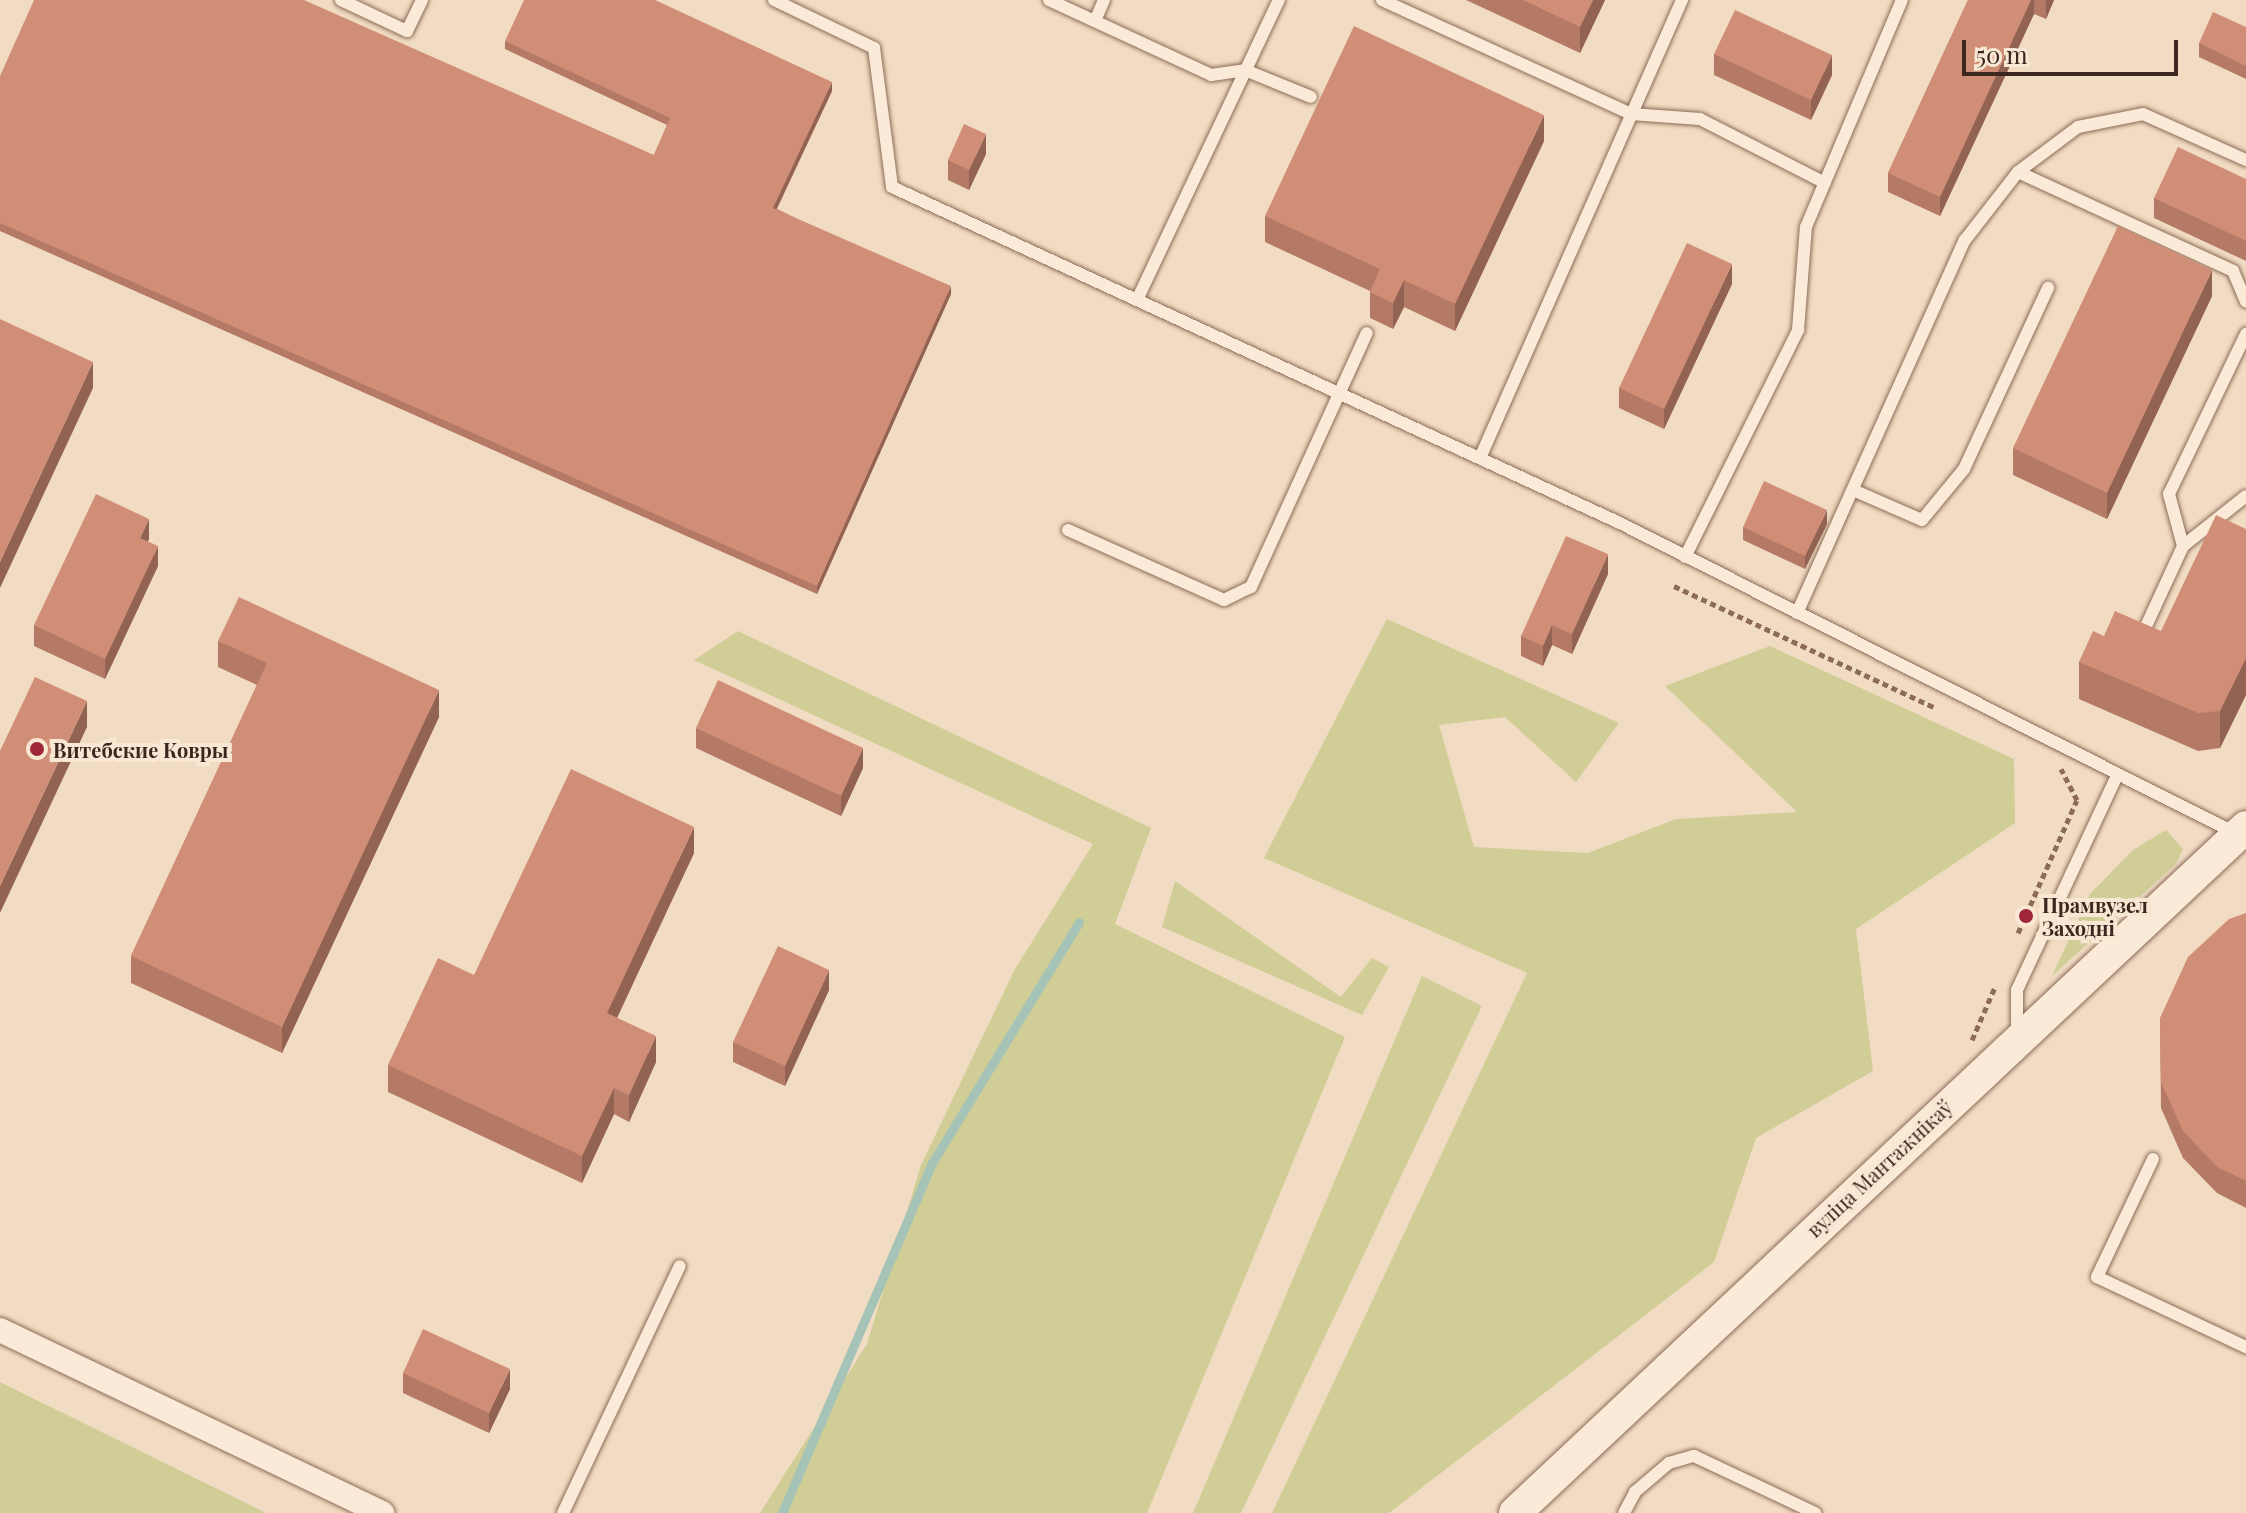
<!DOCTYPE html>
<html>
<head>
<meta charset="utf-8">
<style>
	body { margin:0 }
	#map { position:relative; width:2246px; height:1513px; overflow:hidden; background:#f1dcc3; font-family:"Playfair Display",serif }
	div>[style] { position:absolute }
	.green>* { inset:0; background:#d0cd96 }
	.stream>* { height:9px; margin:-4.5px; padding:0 4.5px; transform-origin:4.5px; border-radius:4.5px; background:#a5c3b6 }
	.path>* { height:5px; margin-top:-2.5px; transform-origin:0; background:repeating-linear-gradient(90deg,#8c6c58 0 6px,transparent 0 10px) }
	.roads { filter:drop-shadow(0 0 2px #8c6c58) drop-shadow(0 0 2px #8c6c58) }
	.lane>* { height:12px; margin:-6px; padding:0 6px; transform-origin:6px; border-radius:6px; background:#fbead7 }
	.street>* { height:24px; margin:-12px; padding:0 12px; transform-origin:12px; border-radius:12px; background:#fbead7 }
	.secondary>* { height:32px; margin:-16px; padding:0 16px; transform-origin:16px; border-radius:16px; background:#fbead7 }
	.wall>* { inset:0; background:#b47a66 }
	.shaded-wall>* { inset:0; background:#926353 }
	.building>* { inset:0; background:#d18e77 }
	.dots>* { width:22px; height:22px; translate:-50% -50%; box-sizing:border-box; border:4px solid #f8e7d3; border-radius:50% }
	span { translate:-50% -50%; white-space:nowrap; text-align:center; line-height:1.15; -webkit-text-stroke:8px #f8e7d3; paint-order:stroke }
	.poi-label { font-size:20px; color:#3b271d; font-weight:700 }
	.left { translate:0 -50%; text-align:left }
	.street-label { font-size:20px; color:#3b271d }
	.scale { position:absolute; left:1962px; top:40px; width:216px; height:36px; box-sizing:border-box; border:4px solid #3b271d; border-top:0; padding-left:10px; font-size:24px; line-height:28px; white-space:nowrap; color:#3b271d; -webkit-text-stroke:6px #f8e7d3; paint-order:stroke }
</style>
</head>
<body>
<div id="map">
	<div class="green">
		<div style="clip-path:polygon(1387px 619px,1619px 723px,1576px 782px,1505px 717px,1439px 725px,1474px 847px,1588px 853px,1676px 819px,1797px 812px,1665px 686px,1770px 646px,2014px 759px,2015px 823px,1856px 929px,1873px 1071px,1756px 1138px,1714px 1262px,1389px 1513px,1272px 1513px,1527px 973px,1264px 858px)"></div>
		<div style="clip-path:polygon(738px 631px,1151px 828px,1115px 924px,1345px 1037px,1147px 1513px,760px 1513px,867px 1344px,921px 1165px,1015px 969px,1093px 844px,694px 660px)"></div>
		<div style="clip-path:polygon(2166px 830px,2183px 849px,2176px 864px,2052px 976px,2090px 894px,2133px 850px)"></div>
		<div style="clip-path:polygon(1175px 881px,1341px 997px,1372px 958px,1389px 967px,1362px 1015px,1162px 927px)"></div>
		<div style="clip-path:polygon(1422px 976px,1482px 1006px,1241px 1513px,1193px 1513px)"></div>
		<div style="clip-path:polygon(0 1382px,266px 1513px,0 1513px)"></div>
	</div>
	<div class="stream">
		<div style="left:782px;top:1513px;width:381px;rotate:-66.8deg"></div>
		<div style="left:932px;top:1163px;width:282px;rotate:-58.6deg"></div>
	</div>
	<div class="path">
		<div style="left:1674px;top:586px;width:287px;rotate:25deg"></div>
		<div style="left:2018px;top:933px;width:145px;rotate:-66.1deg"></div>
		<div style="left:2077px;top:800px;width:35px;rotate:-117deg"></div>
		<div style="left:1972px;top:1040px;width:58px;rotate:-66.5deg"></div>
	</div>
	<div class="roads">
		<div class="lane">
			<div style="left:341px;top:0;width:73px;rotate:25.2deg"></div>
			<div style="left:407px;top:31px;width:34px;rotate:-64deg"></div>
			<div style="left:774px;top:0;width:111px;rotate:25.6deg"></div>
			<div style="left:874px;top:48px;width:140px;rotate:82.6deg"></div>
			<div style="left:892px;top:187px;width:802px;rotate:24.78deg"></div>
			<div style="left:1620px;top:523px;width:691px;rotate:26.75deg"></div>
			<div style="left:1049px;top:0;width:179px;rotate:24.8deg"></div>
			<div style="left:1211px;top:75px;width:34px;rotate:-8deg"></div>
			<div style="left:1245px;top:70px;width:71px;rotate:22.2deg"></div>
			<div style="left:1382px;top:0;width:274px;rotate:24.6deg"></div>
			<div style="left:1631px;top:114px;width:69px;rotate:4.1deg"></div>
			<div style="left:1700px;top:119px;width:140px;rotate:27.1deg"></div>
			<div style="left:1095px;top:21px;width:23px;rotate:-67deg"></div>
			<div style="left:2018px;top:172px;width:237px;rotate:24.7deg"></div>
			<div style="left:2233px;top:271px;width:33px;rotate:67deg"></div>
			<div style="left:1137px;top:300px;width:332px;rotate:-64.7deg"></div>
			<div style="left:1480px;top:458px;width:501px;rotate:-66.2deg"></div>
			<div style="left:1853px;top:490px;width:75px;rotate:23.5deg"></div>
			<div style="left:1922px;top:520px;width:66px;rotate:-50.5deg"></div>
			<div style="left:1964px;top:469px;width:200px;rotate:-65.1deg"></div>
			<div style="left:1068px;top:530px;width:171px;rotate:24.2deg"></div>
			<div style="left:1224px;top:600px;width:30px;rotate:-26deg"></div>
			<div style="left:1251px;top:587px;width:279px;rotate:-65.5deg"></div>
			<div style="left:2183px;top:546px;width:54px;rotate:-105.1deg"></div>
			<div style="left:2169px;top:494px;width:178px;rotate:-64.3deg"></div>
			<div style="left:1685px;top:557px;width:254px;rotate:-63.5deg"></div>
			<div style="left:1798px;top:330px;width:103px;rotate:-85.6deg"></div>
			<div style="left:1806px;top:227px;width:246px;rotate:-67.1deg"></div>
			<div style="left:1797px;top:613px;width:409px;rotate:-65.8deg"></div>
			<div style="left:1965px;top:240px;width:86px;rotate:-52.1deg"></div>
			<div style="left:2018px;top:172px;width:75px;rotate:-36.9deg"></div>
			<div style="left:2078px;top:127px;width:66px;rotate:-11.3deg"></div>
			<div style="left:2143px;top:114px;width:113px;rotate:24.1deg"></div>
			<div style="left:2141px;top:637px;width:100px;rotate:-65.2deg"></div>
			<div style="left:2183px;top:546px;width:80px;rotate:-38.4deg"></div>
			<div style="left:2017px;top:1037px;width:47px;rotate:-90deg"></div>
			<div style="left:2017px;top:990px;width:234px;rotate:-65deg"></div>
			<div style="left:2153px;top:1159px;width:131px;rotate:115.4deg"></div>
			<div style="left:2097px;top:1277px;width:165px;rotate:25.2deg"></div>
			<div style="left:563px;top:1513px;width:273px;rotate:-64.7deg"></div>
			<div style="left:1624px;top:1513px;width:24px;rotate:-62deg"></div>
			<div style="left:1635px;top:1492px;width:45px;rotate:-40.5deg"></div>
			<div style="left:1669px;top:1463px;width:26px;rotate:-16deg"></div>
			<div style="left:1694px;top:1456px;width:134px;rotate:25.2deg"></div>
		</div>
		<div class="street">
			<div style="left:0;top:1330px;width:424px;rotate:25.6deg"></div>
		</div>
		<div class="secondary">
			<div style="left:1515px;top:1513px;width:1002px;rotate:-43.18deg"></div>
		</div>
	</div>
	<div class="wall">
		<div style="clip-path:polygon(1466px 0,1605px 0,1580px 53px)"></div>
		<div style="clip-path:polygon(1968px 0,2054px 0,2046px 19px,2034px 14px,1940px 216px,1888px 192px,1888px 173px)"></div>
		<div style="clip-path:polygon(2246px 27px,2246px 79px,2199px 57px,2199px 43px)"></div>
		<div style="clip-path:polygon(505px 41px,832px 91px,777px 209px,951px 294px,817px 594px,0 231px,0 76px,654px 155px,667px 125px,505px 49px)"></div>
		<div style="clip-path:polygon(1714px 54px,1832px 75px,1811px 120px,1714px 75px)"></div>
		<div style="clip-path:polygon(1544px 141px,1455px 331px,1404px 307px,1393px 329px,1370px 318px,1370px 291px,1265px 242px,1265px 216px)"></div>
		<div style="clip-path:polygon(986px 154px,969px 190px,948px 180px,948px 160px)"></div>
		<div style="clip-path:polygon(2246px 179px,2246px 261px,2154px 218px,2154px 198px)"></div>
		<div style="clip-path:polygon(1732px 284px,1664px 429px,1619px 408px,1619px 388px)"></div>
		<div style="clip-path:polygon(2212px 296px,2107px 519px,2013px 475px,2013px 448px)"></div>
		<div style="clip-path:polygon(1827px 524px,1805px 569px,1743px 540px,1743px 527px)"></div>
		<div style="clip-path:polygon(2246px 529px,2246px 695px,2220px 748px,2198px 751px,2079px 699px,2079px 662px,2104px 636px,2161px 631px)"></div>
		<div style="clip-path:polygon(149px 539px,148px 541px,158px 566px,105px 679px,34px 646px,34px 625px)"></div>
		<div style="clip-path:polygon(1608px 574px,1572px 654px,1552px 645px,1543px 666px,1521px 656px,1521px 636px)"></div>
		<div style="clip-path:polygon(218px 641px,439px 717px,282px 1053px,131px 983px,131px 956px,257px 685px,218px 667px)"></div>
		<div style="clip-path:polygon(696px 728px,863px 768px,841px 816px,696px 748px)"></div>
		<div style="clip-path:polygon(694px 853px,617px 1018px,656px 1062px,629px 1122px,614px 1114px,582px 1183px,388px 1092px,388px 1065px,474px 975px)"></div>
		<div style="clip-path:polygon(2246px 913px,2246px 1208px,2217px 1193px,2183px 1158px,2161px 1108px,2160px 1018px)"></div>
		<div style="clip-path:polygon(829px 990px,785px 1086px,733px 1062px,733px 1042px)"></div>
		<div style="clip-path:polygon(403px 1373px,510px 1389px,489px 1433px,403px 1393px)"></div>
	</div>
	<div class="shaded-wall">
		<div style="clip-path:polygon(1593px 0,1605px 0,1580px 53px,1580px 27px)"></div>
		<div style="clip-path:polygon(2031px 0,2034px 0,2034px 14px,1940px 216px,1940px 197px)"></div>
		<div style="clip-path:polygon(2046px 0,2054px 0,2046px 19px)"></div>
		<div style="clip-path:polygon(1832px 55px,1832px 75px,1811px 120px,1811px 100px)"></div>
		<div style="clip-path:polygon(832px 82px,832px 91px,773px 216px,773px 208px)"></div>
		<div style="clip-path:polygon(1544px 115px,1544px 141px,1455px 331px,1455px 304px)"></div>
		<div style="clip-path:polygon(986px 134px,986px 154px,969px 190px,969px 170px)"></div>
		<div style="clip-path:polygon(1732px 264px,1732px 284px,1664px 429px,1664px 409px)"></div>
		<div style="clip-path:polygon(2212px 270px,2212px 296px,2107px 519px,2107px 493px)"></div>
		<div style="clip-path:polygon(1404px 280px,1404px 307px,1393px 329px,1393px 303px)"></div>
		<div style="clip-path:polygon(951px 286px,951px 294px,817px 594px,817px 586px)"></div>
		<div style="clip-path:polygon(93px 362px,93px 388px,0 588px,0 562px)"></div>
		<div style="clip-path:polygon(1827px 510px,1827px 524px,1805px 569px,1805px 556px)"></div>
		<div style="clip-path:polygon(149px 519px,149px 539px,140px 558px,140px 538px)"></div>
		<div style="clip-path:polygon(158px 546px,158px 566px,105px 679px,105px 659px)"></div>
		<div style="clip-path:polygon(1608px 554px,1608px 574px,1572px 654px,1572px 634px)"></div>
		<div style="clip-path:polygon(1552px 625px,1552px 645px,1543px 666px,1543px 646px)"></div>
		<div style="clip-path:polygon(2246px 658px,2246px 695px,2220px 748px,2220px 711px)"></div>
		<div style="clip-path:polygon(439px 690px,439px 717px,282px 1053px,282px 1027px)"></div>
		<div style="clip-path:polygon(87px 701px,87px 727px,0 913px,0 886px)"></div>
		<div style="clip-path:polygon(863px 748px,863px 768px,841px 816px,841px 796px)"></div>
		<div style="clip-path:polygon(694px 827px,694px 853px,607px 1039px,607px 1013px)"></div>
		<div style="clip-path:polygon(829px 970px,829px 990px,785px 1086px,785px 1066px)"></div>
		<div style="clip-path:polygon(656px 1036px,656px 1062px,629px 1122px,629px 1095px)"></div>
		<div style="clip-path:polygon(614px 1088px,614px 1114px,582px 1183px,582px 1156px)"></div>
		<div style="clip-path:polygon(510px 1369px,510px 1389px,489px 1433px,489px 1413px)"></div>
	</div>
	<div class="building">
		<div style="clip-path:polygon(34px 0,304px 0,654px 155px,670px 118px,505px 41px,524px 0,655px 0,832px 82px,773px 208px,951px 286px,817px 586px,0 223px,0 76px)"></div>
		<div style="clip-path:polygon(1523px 0,1593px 0,1580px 27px)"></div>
		<div style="clip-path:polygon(1968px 0,2031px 0,1940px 197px,1888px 173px)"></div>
		<div style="clip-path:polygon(1735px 10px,1832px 55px,1811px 100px,1714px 54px)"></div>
		<div style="clip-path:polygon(2213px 12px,2246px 27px,2246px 66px,2199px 43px)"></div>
		<div style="clip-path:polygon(1354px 26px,1544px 115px,1455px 304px,1404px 280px,1393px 303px,1370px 292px,1380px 269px,1265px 216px)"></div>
		<div style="clip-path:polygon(964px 124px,986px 134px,969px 170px,948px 160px)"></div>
		<div style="clip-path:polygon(2178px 147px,2246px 179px,2246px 241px,2154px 198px)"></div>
		<div style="clip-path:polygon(2118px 226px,2212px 270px,2107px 493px,2013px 448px)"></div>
		<div style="clip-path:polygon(1687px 243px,1732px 264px,1664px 409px,1619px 388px)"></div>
		<div style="clip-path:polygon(0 319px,93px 362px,0 562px)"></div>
		<div style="clip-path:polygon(1764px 481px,1827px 510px,1805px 556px,1743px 527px)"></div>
		<div style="clip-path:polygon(96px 494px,149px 519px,140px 538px,158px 546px,105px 659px,34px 625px)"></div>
		<div style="clip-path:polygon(2216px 515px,2246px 529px,2246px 658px,2220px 711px,2198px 713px,2079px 662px,2093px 631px,2104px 636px,2115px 611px,2161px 631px)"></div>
		<div style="clip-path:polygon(1566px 536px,1608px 554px,1572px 634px,1552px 625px,1543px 646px,1521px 636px)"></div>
		<div style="clip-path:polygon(239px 597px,439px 690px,282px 1027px,131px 956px,267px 663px,218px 641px)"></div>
		<div style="clip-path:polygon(35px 677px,87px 701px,0 886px,0 751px)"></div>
		<div style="clip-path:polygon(718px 680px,863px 748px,841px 796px,696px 728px)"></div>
		<div style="clip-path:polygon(571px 769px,694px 827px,607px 1013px,656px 1036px,629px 1095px,614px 1088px,582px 1156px,388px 1065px,438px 958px,474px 975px)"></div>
		<div style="clip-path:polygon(2246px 913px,2246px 1181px,2217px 1167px,2183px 1131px,2161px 1082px,2160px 1018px,2188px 957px,2229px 919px)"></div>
		<div style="clip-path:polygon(778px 946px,829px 970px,785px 1066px,733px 1042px)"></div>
		<div style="clip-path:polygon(423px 1329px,510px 1369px,489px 1413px,403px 1373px)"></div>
	</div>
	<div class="dots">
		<div style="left:37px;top:749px;background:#9f2539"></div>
		<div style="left:2026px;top:916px;background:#9f2539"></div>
	</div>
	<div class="poi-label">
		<span class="left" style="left:53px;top:749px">Витебские Ковры</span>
		<span class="left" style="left:2042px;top:916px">Прамвузел<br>Заходні</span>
	</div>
	<div class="street-label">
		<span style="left:1879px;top:1168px;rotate:-43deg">вуліца Мантажнікаў</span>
	</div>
	<div class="scale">50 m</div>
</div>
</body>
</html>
